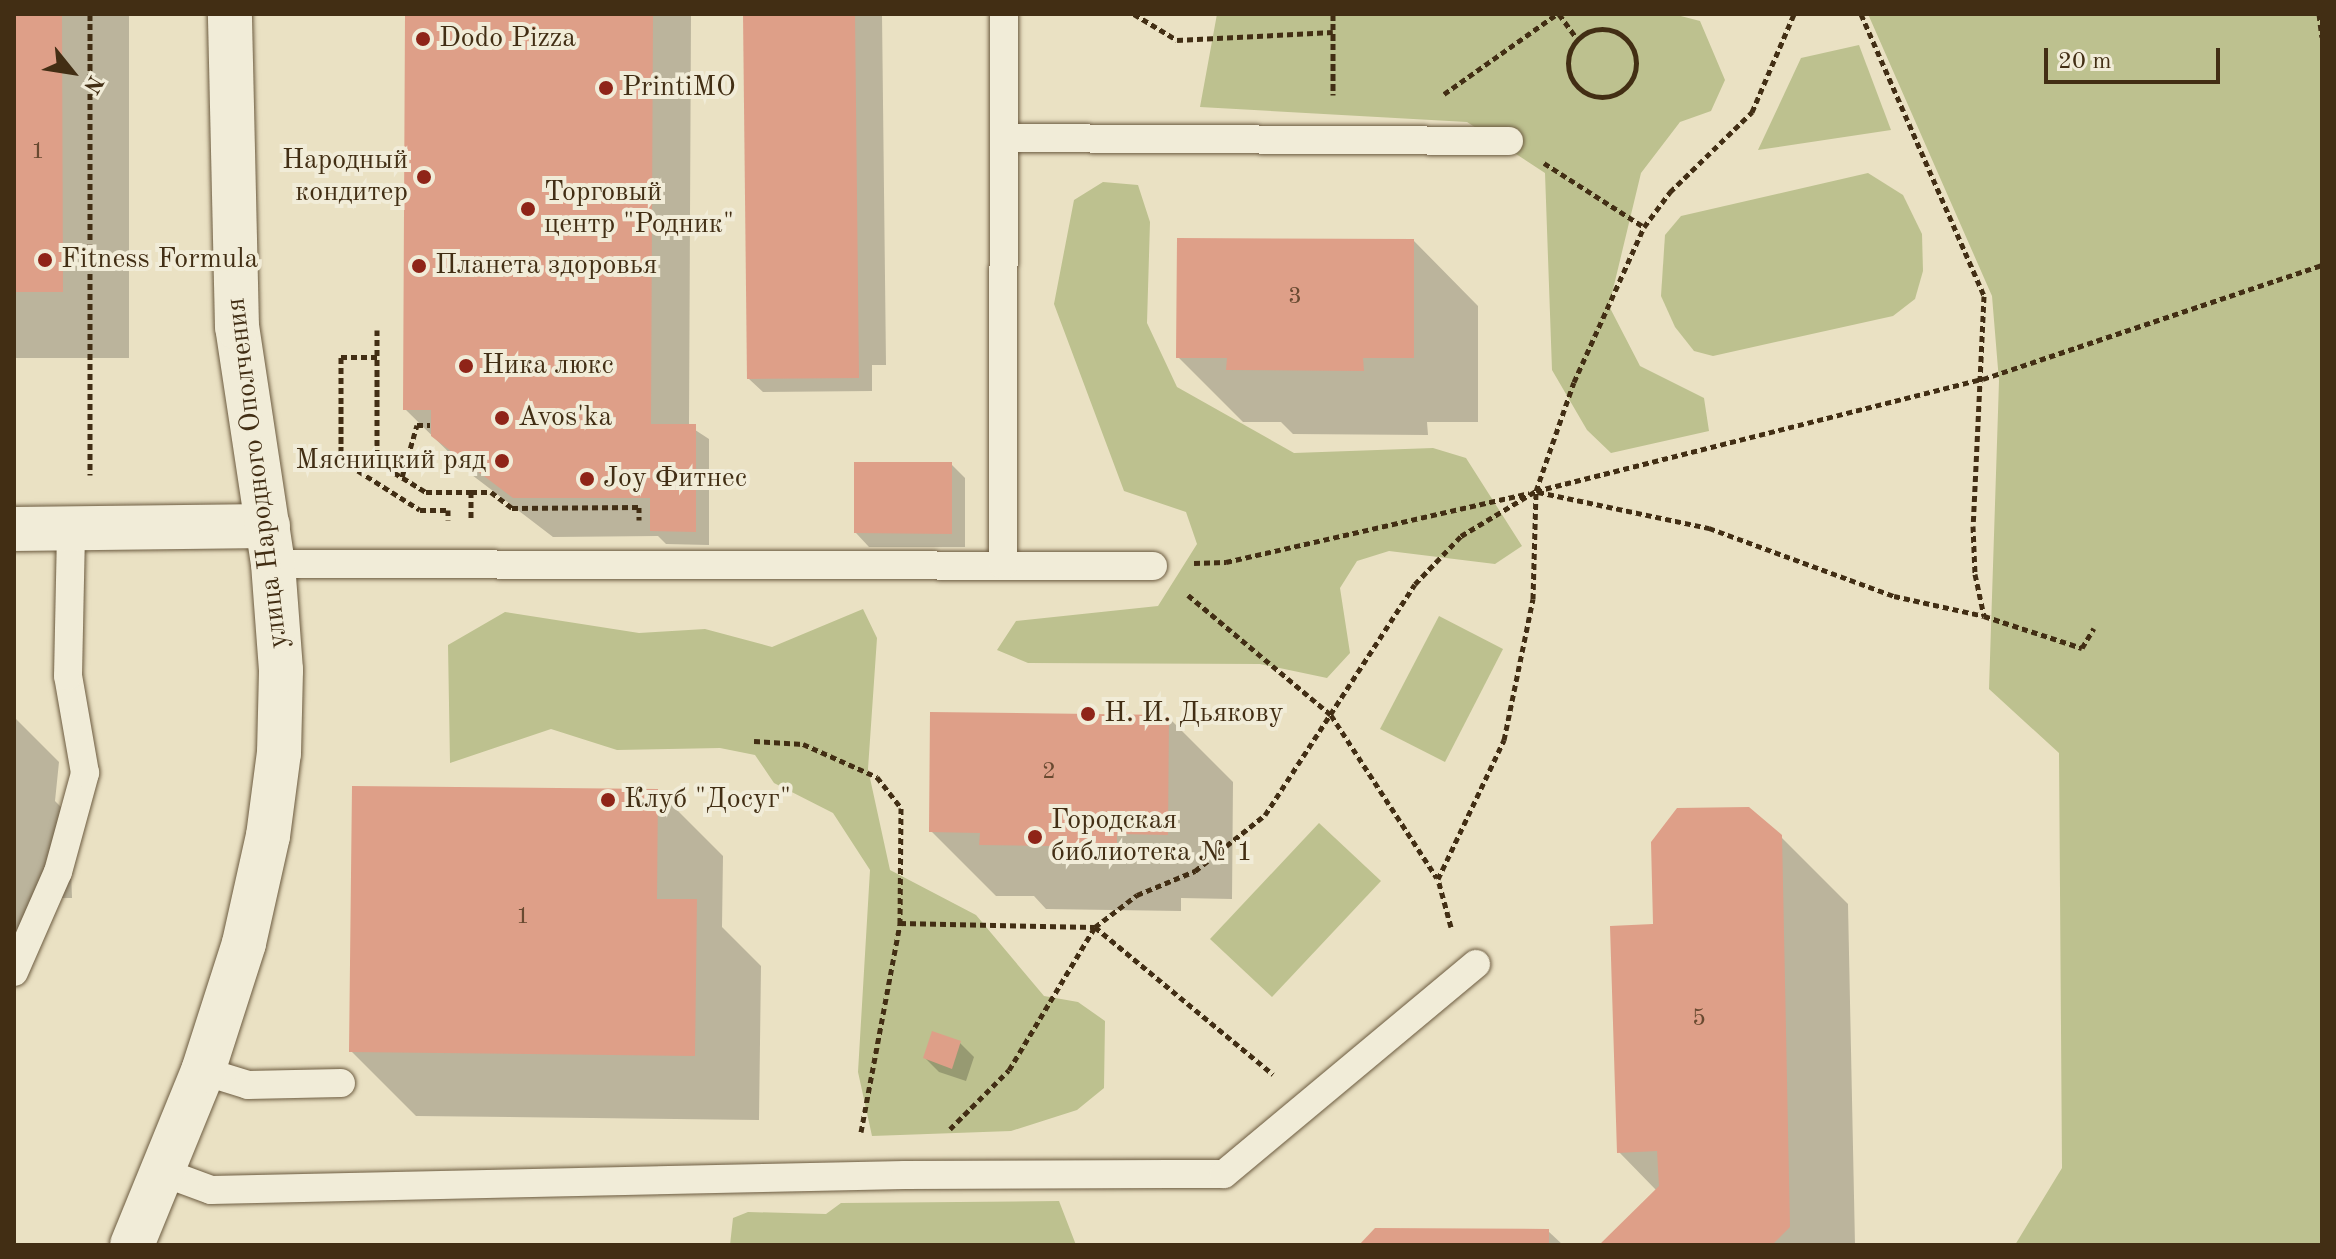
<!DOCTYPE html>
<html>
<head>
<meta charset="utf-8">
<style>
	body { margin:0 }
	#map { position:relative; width:2336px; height:1259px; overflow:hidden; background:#eae1c3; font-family:"Old Standard TT",serif }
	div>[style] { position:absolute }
	.green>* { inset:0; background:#bdc18f }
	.shadow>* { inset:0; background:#0003 }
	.building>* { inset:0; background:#de9f88 }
	.path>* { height:5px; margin-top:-2.5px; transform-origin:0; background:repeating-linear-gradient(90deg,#422e14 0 6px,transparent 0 10px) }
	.path>.ring { margin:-2.5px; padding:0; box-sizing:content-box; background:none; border:5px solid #422e14; border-radius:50% }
	.roads { filter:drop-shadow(0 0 2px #6c5b40) drop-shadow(0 0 2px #6c5b40) }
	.service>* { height:28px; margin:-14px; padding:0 14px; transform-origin:14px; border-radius:14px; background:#f1ecd8 }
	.minor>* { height:44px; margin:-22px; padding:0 22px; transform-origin:22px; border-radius:22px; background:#f1ecd8 }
	.secondary>* { height:44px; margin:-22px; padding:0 22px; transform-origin:22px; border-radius:22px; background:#f1ecd8 }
	.dots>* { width:22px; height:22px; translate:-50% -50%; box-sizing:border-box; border:4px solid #f1ecd8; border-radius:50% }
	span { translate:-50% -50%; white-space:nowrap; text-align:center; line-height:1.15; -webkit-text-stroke:8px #f1ecd8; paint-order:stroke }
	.number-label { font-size:24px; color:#694a31 }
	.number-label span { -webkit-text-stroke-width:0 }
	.poi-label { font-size:28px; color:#422e14 }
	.left { translate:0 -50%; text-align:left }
	.right { translate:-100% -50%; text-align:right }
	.street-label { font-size:28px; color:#422e14 }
	.frame { position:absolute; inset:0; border:16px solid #422e14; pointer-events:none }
	.north { position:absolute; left:32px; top:32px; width:80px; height:80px; -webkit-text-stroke:6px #f1ecd8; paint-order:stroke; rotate:120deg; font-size:22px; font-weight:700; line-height:32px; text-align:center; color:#422e14 }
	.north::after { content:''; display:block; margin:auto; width:28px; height:36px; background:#422e14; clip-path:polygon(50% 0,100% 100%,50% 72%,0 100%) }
	.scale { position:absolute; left:2044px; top:48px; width:176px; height:36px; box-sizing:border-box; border:4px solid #422e14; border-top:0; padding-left:10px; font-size:24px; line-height:28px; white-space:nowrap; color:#422e14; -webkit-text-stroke:6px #f1ecd8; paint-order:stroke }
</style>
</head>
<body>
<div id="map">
	<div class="green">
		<div style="clip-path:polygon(1217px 14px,1673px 14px,1700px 21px,1725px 80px,1711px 111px,1680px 122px,1641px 173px,1609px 306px,1640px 366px,1704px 398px,1709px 431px,1611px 453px,1587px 430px,1552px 370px,1545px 173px,1467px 122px,1200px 107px)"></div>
		<div style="clip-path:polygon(1868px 14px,2322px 14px,2322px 1245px,2015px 1245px,2062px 1168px,2059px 753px,1989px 689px,1999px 381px,1992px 296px)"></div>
		<div style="clip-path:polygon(1859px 45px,1891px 130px,1758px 150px,1801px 58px)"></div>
		<div style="clip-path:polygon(1868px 173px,1903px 195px,1922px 234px,1923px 271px,1915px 299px,1893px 316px,1713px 356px,1694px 351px,1675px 327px,1661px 296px,1665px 235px,1681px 216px)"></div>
		<div style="clip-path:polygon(1103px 182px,1138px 185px,1150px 222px,1147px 323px,1177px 387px,1294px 453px,1433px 448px,1466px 458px,1522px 546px,1495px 564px,1389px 551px,1357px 561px,1340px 588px,1350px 653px,1327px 678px,1260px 664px,1028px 663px,997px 650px,1016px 621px,1158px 606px,1197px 544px,1186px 512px,1124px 491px,1054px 304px,1074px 200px)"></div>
		<div style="clip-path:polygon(863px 609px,877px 638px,868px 769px,890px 870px,976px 915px,1044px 996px,1078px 1002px,1105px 1021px,1104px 1088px,1077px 1110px,1011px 1131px,872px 1136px,858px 1072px,870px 870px,833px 813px,774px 783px,755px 755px,720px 748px,617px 750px,551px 729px,450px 763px,448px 645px,505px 612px,639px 633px,705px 629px,772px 647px)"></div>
		<div style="clip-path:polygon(1439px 616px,1503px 649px,1445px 762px,1380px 729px)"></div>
		<div style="clip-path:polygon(1319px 823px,1381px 881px,1272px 997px,1210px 939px)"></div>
		<div style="clip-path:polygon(1059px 1201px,1076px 1245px,730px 1245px,733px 1218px,748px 1212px,826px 1214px,841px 1203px)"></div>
	</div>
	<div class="shadow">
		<div style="clip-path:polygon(14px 14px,129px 14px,129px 358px,14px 358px)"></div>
		<div style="clip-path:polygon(407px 14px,691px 14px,689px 426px,709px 439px,709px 545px,666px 544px,658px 536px,553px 537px,472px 475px,405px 409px)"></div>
		<div style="clip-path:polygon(745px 14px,882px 14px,886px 365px,872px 365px,872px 391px,763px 392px,749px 379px)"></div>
		<div style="clip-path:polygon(1414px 241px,1478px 306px,1478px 422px,1427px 422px,1428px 435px,1293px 434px,1281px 422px,1243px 422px,1178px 357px)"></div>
		<div style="clip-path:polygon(951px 464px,965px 478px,965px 547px,869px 547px,856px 533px)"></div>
		<div style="clip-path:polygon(14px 717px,59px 762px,55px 801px,69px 815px,72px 898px,57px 898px,14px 968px)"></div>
		<div style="clip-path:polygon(1168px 717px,1233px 782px,1232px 899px,1181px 898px,1181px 911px,1046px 909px,1034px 896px,996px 896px,931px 831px)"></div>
		<div style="clip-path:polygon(658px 791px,723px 856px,722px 927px,761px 966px,759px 1120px,416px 1116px,351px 1051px)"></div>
		<div style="clip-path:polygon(1781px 837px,1848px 904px,1855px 1245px,1601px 1245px,1657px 1191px,1619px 1152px,1655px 926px)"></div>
		<div style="clip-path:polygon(960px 1043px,974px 1057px,966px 1081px,939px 1072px,925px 1058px)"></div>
		<div style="clip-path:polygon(1548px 1231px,1563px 1245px,1362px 1245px)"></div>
	</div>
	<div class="building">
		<div style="clip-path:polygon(14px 14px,62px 14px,63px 292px,14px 292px)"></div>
		<div style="clip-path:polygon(405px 14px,653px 14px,651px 424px,696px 424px,696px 532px,650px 531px,650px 498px,513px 498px,431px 436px,431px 410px,403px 410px)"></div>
		<div style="clip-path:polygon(743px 14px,855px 14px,859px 378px,747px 379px)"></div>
		<div style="clip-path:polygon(1177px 238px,1414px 239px,1414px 358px,1363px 358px,1364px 371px,1226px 370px,1227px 358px,1176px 358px)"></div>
		<div style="clip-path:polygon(854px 462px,952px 462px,952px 534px,854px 533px)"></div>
		<div style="clip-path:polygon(930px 712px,1169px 715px,1168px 835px,1117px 834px,1117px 847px,979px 845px,980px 833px,929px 832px)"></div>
		<div style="clip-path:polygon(352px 786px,658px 789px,657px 899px,697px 899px,695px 1056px,349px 1052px)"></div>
		<div style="clip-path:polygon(1749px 807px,1782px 835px,1790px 1227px,1772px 1245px,1599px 1245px,1659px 1186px,1657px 1151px,1617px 1153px,1610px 926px,1653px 924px,1651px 842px,1677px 808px)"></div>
		<div style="clip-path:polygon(932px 1031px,961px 1041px,952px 1069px,923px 1058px)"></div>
		<div style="clip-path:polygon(1375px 1228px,1549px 1229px,1549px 1245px,1359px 1245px)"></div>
	</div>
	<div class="path">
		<div style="left:90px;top:14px;width:461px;rotate:90deg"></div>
		<div style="left:1134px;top:14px;width:50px;rotate:31.2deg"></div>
		<div style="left:1177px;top:40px;width:156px;rotate:-2.9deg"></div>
		<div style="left:1333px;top:14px;width:81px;rotate:90deg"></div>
		<div style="left:1559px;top:14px;width:31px;rotate:54deg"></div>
		<div style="left:1861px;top:14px;width:308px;rotate:66.4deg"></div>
		<div style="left:1984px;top:296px;width:230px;rotate:92.7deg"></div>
		<div style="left:1973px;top:526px;width:48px;rotate:87.6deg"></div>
		<div style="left:1975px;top:574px;width:43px;rotate:77.9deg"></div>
		<div style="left:2319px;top:14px;width:23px;rotate:83deg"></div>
		<div class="ring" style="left:1568px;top:29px;width:63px;height:63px"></div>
		<div style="left:1444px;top:94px;width:138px;rotate:-35.3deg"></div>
		<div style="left:1544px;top:163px;width:119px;rotate:32.6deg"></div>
		<div style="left:377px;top:330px;width:132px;rotate:90deg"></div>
		<div style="left:377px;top:462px;width:57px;rotate:31.5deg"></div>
		<div style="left:426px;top:492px;width:45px"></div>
		<div style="left:471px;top:492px;width:28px;rotate:90deg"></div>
		<div style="left:377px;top:357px;width:36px;rotate:180deg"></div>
		<div style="left:341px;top:357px;width:103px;rotate:90deg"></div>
		<div style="left:341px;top:460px;width:93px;rotate:32.3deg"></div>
		<div style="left:420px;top:510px;width:28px"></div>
		<div style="left:448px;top:510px;width:10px;rotate:90deg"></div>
		<div style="left:402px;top:477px;width:54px;rotate:-73.9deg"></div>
		<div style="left:417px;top:425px;width:13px"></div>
		<div style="left:471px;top:492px;width:20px"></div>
		<div style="left:491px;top:492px;width:26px;rotate:37deg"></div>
		<div style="left:512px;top:508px;width:127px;rotate:-0.5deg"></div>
		<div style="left:639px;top:507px;width:13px;rotate:90deg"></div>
		<div style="left:1538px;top:492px;width:175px;rotate:11.9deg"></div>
		<div style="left:1709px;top:528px;width:197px;rotate:20.2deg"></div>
		<div style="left:1894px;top:596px;width:92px;rotate:12.5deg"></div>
		<div style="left:1984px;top:616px;width:103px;rotate:18.1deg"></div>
		<div style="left:2082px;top:648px;width:23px;rotate:-59deg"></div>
		<div style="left:1194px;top:563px;width:32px;rotate:-2deg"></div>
		<div style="left:1226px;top:562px;width:311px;rotate:-12.8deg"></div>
		<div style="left:1188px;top:595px;width:187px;rotate:40deg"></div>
		<div style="left:1331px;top:715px;width:194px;rotate:57deg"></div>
		<div style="left:754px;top:741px;width:49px;rotate:3.5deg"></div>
		<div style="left:803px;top:744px;width:81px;rotate:24deg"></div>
		<div style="left:877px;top:777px;width:39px;rotate:52deg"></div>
		<div style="left:901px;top:808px;width:115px;rotate:90.5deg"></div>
		<div style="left:1451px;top:927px;width:50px;rotate:-105.2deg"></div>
		<div style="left:1438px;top:879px;width:154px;rotate:-64.6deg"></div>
		<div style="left:1504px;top:740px;width:144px;rotate:-78.4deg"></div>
		<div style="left:1533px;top:599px;width:108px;rotate:-88.4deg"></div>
		<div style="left:1536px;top:491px;width:461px;rotate:-14.1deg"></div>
		<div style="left:1983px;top:379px;width:358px;rotate:-18.6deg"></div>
		<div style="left:950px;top:1129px;width:83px;rotate:-45deg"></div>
		<div style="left:1009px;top:1070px;width:167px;rotate:-59deg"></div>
		<div style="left:1095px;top:927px;width:53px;rotate:-37.3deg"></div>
		<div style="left:1137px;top:895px;width:63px;rotate:-22.5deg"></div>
		<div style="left:1195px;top:871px;width:90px;rotate:-38.7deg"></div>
		<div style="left:1265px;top:815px;width:275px;rotate:-57deg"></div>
		<div style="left:1415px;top:584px;width:66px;rotate:-46.2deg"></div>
		<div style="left:1461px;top:536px;width:87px;rotate:-31deg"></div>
		<div style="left:1536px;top:491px;width:115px;rotate:-70.8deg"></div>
		<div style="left:1574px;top:382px;width:170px;rotate:-65.7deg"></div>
		<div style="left:1644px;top:227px;width:44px;rotate:-53.4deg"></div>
		<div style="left:1670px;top:192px;width:115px;rotate:-44.3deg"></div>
		<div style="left:1752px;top:112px;width:107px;rotate:-66.8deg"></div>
		<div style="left:861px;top:1132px;width:213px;rotate:-79.4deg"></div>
		<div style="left:900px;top:923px;width:195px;rotate:1.2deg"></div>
		<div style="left:1095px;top:927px;width:231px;rotate:39.6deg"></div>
	</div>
	<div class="roads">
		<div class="service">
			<div style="left:1004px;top:138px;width:505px;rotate:0.34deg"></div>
			<div style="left:273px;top:564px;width:880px;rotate:0.13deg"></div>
			<div style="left:1003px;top:565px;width:551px;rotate:-89.9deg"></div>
			<div style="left:14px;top:972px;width:109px;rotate:-66.3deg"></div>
			<div style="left:58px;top:872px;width:103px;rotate:-74.7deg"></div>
			<div style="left:85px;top:773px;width:98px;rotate:-99.9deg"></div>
			<div style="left:68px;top:676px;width:148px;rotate:-88.8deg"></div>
			<div style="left:203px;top:1071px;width:47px;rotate:17.3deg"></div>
			<div style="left:248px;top:1085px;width:93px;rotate:-1.2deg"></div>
			<div style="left:165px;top:1173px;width:49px;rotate:20.3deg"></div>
			<div style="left:211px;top:1190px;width:694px;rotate:-1.24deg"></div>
			<div style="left:905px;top:1175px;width:319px;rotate:-0.2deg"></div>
			<div style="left:1224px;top:1174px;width:328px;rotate:-39.8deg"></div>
		</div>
		<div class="minor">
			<div style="left:14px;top:529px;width:254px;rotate:-0.7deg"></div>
		</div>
		<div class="secondary">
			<div style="left:132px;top:1245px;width:188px;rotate:-67.8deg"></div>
			<div style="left:203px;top:1071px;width:134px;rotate:-72.2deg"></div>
			<div style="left:244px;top:943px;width:110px;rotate:-77.4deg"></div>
			<div style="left:268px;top:836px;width:84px;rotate:-82.5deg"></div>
			<div style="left:279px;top:753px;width:83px;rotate:-88.6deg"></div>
			<div style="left:281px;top:670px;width:106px;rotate:-94.3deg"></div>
			<div style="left:273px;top:564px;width:240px;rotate:-98.6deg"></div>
			<div style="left:237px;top:327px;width:313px;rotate:-91.3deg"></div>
		</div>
	</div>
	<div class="dots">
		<div style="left:423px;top:39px;background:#8f2418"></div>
		<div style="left:606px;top:88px;background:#8f2418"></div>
		<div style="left:424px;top:177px;background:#8f2418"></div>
		<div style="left:528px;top:209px;background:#8f2418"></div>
		<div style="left:45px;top:260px;background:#8f2418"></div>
		<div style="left:419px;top:266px;background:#8f2418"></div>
		<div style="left:466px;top:366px;background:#8f2418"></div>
		<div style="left:502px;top:418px;background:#8f2418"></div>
		<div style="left:502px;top:461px;background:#8f2418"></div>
		<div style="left:587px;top:479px;background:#8f2418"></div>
		<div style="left:1088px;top:714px;background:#8f2418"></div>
		<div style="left:608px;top:800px;background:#8f2418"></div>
		<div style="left:1035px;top:837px;background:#8f2418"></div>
	</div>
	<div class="number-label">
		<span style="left:38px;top:153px">1</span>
		<span style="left:1295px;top:298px">3</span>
		<span style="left:1049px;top:773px">2</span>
		<span style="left:523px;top:918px">1</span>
		<span style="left:1699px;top:1020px">5</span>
	</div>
	<div class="poi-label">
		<span class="left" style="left:439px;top:39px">Dodo Pizza</span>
		<span class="left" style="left:622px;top:88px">PrintiMO</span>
		<span class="right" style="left:408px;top:177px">Народный<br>кондитер</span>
		<span class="left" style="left:544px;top:209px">Торговый<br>центр "Родник"</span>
		<span class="left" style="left:61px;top:260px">Fitness Formula</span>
		<span class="left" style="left:435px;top:266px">Планета здоровья</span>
		<span class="left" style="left:482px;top:366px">Ника люкс</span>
		<span class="left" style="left:518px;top:418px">Avos'ka</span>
		<span class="right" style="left:486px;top:461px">Мясницкий ряд</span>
		<span class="left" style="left:603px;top:479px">Joy Фитнес</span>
		<span class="left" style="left:1104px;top:714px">Н. И. Дьякову</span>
		<span class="left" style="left:624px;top:800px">Клуб "Досуг"</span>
		<span class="left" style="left:1051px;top:837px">Городская<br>библиотека № 1</span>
	</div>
	<div class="street-label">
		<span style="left:258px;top:473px;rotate:-97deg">улица Народного Ополчения</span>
	</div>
	<div class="frame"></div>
	<div class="north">N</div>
	<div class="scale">20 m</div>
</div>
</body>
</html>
